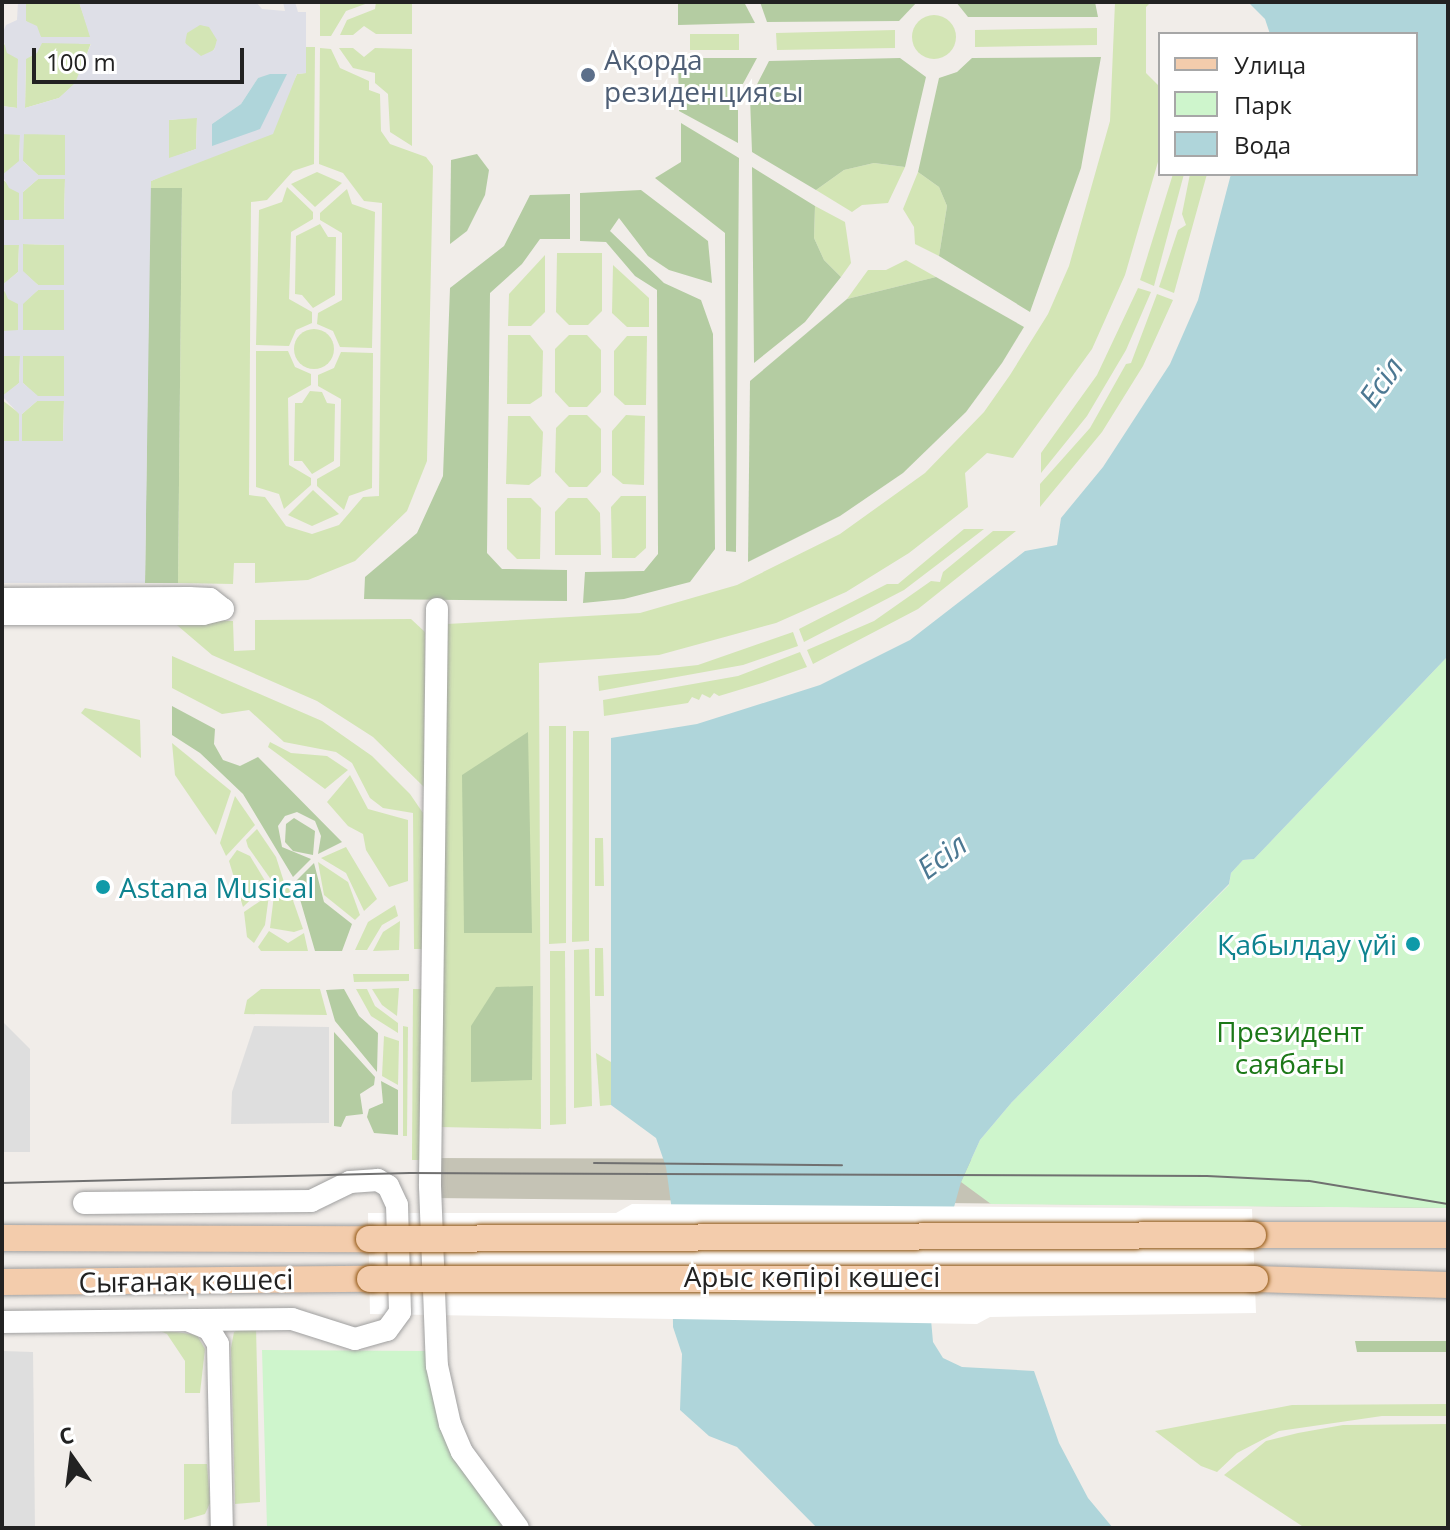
<!DOCTYPE html>
<html>
<head>
<meta charset="utf-8">
<style>
	body { margin:0 }
	#map { position:relative; width:1450px; height:1530px; overflow:hidden; background:#f1ede9; font-family:"Open Sans",sans-serif }
	div>[style] { position:absolute }
	.construction>* { inset:0; background:#c5c3b5 }
	.grass>* { inset:0; background:#d3e5b5 }
	.round { border-radius:50% }
	.forest>* { inset:0; background:#b4cca2 }
	.park>* { inset:0; background:#cef5cc }
	.parking>* { inset:0; background:#dedede }
	.plaza>* { inset:0; background:#dedfe7 }
	.water>* { inset:0; background:#afd5da }
	.pier>* { inset:0; background:#fff }
	.roads { filter:drop-shadow(0 0 2px #9f9f9f) drop-shadow(0 0 2px #9f9f9f) }
	.minor>* { height:22px; margin:-11px; padding:0 11px; transform-origin:11px; border-radius:11px; background:#fff }
	.major>* { height:26px; margin:-13px; padding:0 13px; transform-origin:13px; border-radius:13px; background:#f3ccac }
	.tram>* { height:2px; margin:-1px; padding:0 1px; transform-origin:1px; border-radius:1px; background:#707070 }
	.bridges { filter:drop-shadow(0 0 2px #905510) drop-shadow(0 0 2px #905510) }
	.major-bridge>* { height:26px; margin:-13px; padding:0 13px; transform-origin:13px; border-radius:13px; background:#f3ccac }
	.dots>* { width:22px; height:22px; translate:-50% -50%; box-sizing:border-box; border:4px solid #fff; border-radius:50% }
	span { translate:-50% -50%; white-space:nowrap; text-align:center; line-height:1.15; -webkit-text-stroke:6px #fff; paint-order:stroke }
	.service-label { font-size:28px; color:#4e5e75 }
	.left { translate:0 -50%; text-align:left }
	.culture-label { font-size:28px; color:#0d838f }
	.right { translate:-100% -50%; text-align:right }
	.park-label { font-size:28px; color:#1c7818 }
	.street-label { font-size:28px; color:#222 }
	.water-label { font-size:30px; color:#4c7892; font-style:italic }
	.frame { position:absolute; inset:0; border:4px solid #222; pointer-events:none }
	.legend { position:absolute; left:1158px; top:32px; width:260px; height:144px; box-sizing:border-box; background:#fff; border:2px solid #a7a7a7; margin:0; padding:10px 14px; list-style:none; font-size:24px; color:#222 }
	.legend li { display:flex; align-items:center; gap:16px; height:40px }
	.legend b { width:40px; border:2px solid #a7a7a7 }
	.north { position:absolute; left:32px; top:1418px; width:80px; height:80px; -webkit-text-stroke:6px #fff; paint-order:stroke; rotate:346deg; font-size:22px; font-weight:700; line-height:32px; text-align:center; color:#222 }
	.north::after { content:''; display:block; margin:auto; width:28px; height:36px; background:#222; clip-path:polygon(50% 0,100% 100%,50% 72%,0 100%) }
	.scale { position:absolute; left:32px; top:48px; width:212px; height:36px; box-sizing:border-box; border:4px solid #222; border-top:0; padding-left:10px; font-size:24px; line-height:28px; white-space:nowrap; color:#222; -webkit-text-stroke:6px #fff; paint-order:stroke }
</style>
</head>
<body>
<div id="map">
	<div class="construction">
		<div style="clip-path:polygon(430px 1158px,1202px 1160px,1448px 1208px,431px 1198px)"></div>
	</div>
	<div class="grass">
		<div style="clip-path:polygon(26px 2px,79px 2px,91px 37px,41px 37px,26px 21px)"></div>
		<div style="clip-path:polygon(320px 2px,368px 2px,368px 3px,346px 11px,331px 36px,320px 36px)"></div>
		<div style="clip-path:polygon(376px 2px,412px 2px,412px 34px,376px 34px,364px 26px,353px 35px,340px 35px,347px 20px,375px 9px)"></div>
		<div style="clip-path:polygon(1115px 2px,1151px 2px,1146px 7px,1146px 73px,1160px 87px,1160px 155px,1125px 275px,1092px 349px,1013px 458px,987px 453px,965px 473px,968px 507px,909px 553px,846px 592px,776px 623px,659px 655px,539px 663px,541px 1129px,440px 1127px,447px 624px,640px 613px,737px 585px,840px 534px,925px 473px,984px 412px,1010px 375px,1048px 314px,1069px 266px,1110px 121px)"></div>
		<div class="round" style="left:912px;top:15px;width:44px;height:44px"></div>
		<div class="round" style="left:185px;top:24px;width:32px;height:32px"></div>
		<div style="clip-path:polygon(1097px 28px,1097px 45px,975px 47px,975px 30px)"></div>
		<div style="clip-path:polygon(895px 30px,895px 48px,777px 50px,776px 33px)"></div>
		<div style="clip-path:polygon(690px 34px,739px 34px,739px 50px,690px 50px)"></div>
		<div style="clip-path:polygon(2px 42px,18px 58px,17px 108px,2px 106px)"></div>
		<div style="clip-path:polygon(41px 43px,91px 43px,76px 83px,59px 98px,25px 108px,26px 58px)"></div>
		<div style="clip-path:polygon(306px 47px,315px 47px,314px 164px,293px 171px,267px 200px,251px 202px,249px 495px,265px 497px,286px 526px,312px 534px,339px 525px,363px 497px,379px 496px,382px 203px,364px 201px,343px 173px,319px 164px,320px 48px,331px 49px,340px 68px,369px 81px,369px 90px,380px 94px,381px 131px,390px 144px,426px 157px,433px 166px,427px 461px,407px 511px,355px 561px,308px 580px,255px 583px,255px 563px,234px 563px,233px 584px,178px 583px,182px 189px,150px 188px,151px 181px,273px 125px,297px 74px,306px 73px)"></div>
		<div style="clip-path:polygon(339px 48px,353px 48px,364px 57px,375px 48px,412px 49px,412px 146px,390px 132px,388px 94px,375px 83px,375px 73px,353px 68px)"></div>
		<div style="clip-path:polygon(238px 81px,248px 81px,233px 103px,212px 118px,212px 108px)"></div>
		<div style="clip-path:polygon(197px 117px,196px 149px,169px 159px,169px 120px)"></div>
		<div style="clip-path:polygon(2px 134px,20px 134px,19px 162px,4px 175px)"></div>
		<div style="clip-path:polygon(23px 134px,65px 134px,65px 175px,38px 175px,23px 161px)"></div>
		<div style="clip-path:polygon(874px 163px,905px 167px,888px 203px,862px 205px,852px 212px,816px 190px,844px 170px)"></div>
		<div style="clip-path:polygon(317px 172px,342px 183px,315px 207px,291px 184px)"></div>
		<div style="clip-path:polygon(918px 172px,939px 187px,947px 206px,939px 256px,915px 244px,914px 227px,903px 209px)"></div>
		<div style="clip-path:polygon(1173px 174px,1184px 174px,1154px 286px,1140px 280px)"></div>
		<div style="clip-path:polygon(1190px 174px,1207px 174px,1174px 293px,1159px 287px,1178px 230px,1186px 225px,1182px 214px)"></div>
		<div style="clip-path:polygon(2px 179px,19px 192px,19px 220px,2px 220px)"></div>
		<div style="clip-path:polygon(38px 179px,65px 179px,64px 220px,23px 219px,23px 192px)"></div>
		<div style="clip-path:polygon(287px 187px,313px 212px,313px 219px,291px 232px,289px 299px,312px 312px,312px 323px,296px 330px,289px 346px,256px 345px,259px 210px,282px 202px)"></div>
		<div style="clip-path:polygon(347px 189px,352px 204px,375px 212px,372px 348px,340px 347px,333px 331px,317px 324px,318px 313px,342px 300px,342px 233px,320px 220px,320px 213px)"></div>
		<div style="clip-path:polygon(815px 206px,845px 222px,851px 263px,841px 277px,824px 260px,814px 238px)"></div>
		<div style="clip-path:polygon(320px 224px,328px 237px,336px 237px,335px 295px,313px 308px,302px 295px,295px 294px,296px 236px)"></div>
		<div style="clip-path:polygon(23px 244px,65px 245px,64px 285px,38px 285px,23px 272px)"></div>
		<div style="clip-path:polygon(2px 245px,19px 245px,18px 272px,3px 285px)"></div>
		<div style="clip-path:polygon(557px 253px,602px 253px,602px 311px,588px 325px,569px 325px,556px 312px)"></div>
		<div style="clip-path:polygon(545px 255px,545px 312px,531px 326px,508px 326px,509px 294px)"></div>
		<div style="clip-path:polygon(906px 260px,936px 277px,847px 299px,868px 270px,886px 270px)"></div>
		<div style="clip-path:polygon(613px 265px,649px 298px,649px 327px,627px 327px,612px 313px)"></div>
		<div style="clip-path:polygon(1138px 288px,1151px 292px,1126px 350px,1087px 416px,1041px 473px,1041px 453px,1097px 375px)"></div>
		<div style="clip-path:polygon(3px 290px,18px 303px,18px 331px,2px 331px)"></div>
		<div style="clip-path:polygon(38px 290px,64px 290px,64px 331px,22px 330px,23px 303px)"></div>
		<div style="clip-path:polygon(1157px 294px,1173px 300px,1143px 366px,1102px 432px,1040px 507px,1040px 484px,1090px 428px,1126px 364px,1131px 363px)"></div>
		<div class="round" style="left:294px;top:329px;width:40px;height:40px"></div>
		<div style="clip-path:polygon(508px 335px,530px 335px,543px 351px,542px 396px,530px 404px,507px 404px)"></div>
		<div style="clip-path:polygon(569px 335px,587px 335px,601px 350px,601px 392px,587px 407px,569px 407px,555px 392px,555px 349px)"></div>
		<div style="clip-path:polygon(627px 336px,647px 336px,646px 405px,625px 405px,614px 395px,614px 351px)"></div>
		<div style="clip-path:polygon(256px 351px,288px 351px,295px 367px,311px 374px,311px 385px,288px 398px,289px 465px,311px 478px,311px 485px,284px 509px,279px 494px,256px 487px)"></div>
		<div style="clip-path:polygon(341px 352px,373px 353px,372px 488px,349px 496px,344px 510px,317px 486px,317px 479px,340px 466px,341px 399px,318px 386px,318px 375px,334px 368px)"></div>
		<div style="clip-path:polygon(2px 356px,20px 356px,19px 383px,4px 396px)"></div>
		<div style="clip-path:polygon(23px 356px,65px 356px,64px 396px,37px 396px,23px 383px)"></div>
		<div style="clip-path:polygon(310px 391px,322px 392px,327px 403px,335px 404px,334px 461px,312px 474px,302px 461px,294px 461px,295px 403px,302px 403px)"></div>
		<div style="clip-path:polygon(2px 400px,19px 413px,19px 441px,2px 441px)"></div>
		<div style="clip-path:polygon(37px 401px,64px 401px,63px 441px,22px 441px,22px 414px)"></div>
		<div style="clip-path:polygon(569px 415px,587px 415px,601px 429px,601px 472px,587px 487px,569px 487px,555px 472px,556px 428px)"></div>
		<div style="clip-path:polygon(626px 415px,645px 416px,644px 485px,623px 484px,612px 475px,612px 431px)"></div>
		<div style="clip-path:polygon(508px 416px,530px 416px,543px 432px,541px 476px,529px 485px,506px 484px)"></div>
		<div style="clip-path:polygon(313px 490px,339px 514px,312px 526px,288px 515px)"></div>
		<div style="clip-path:polygon(621px 496px,646px 496px,646px 548px,635px 558px,612px 558px,611px 507px)"></div>
		<div style="clip-path:polygon(507px 498px,531px 498px,541px 508px,540px 559px,517px 559px,507px 549px)"></div>
		<div style="clip-path:polygon(568px 498px,587px 498px,600px 513px,601px 555px,555px 555px,555px 512px)"></div>
		<div style="clip-path:polygon(964px 529px,984px 529px,904px 590px,804px 642px,799px 629px,887px 584px,898px 584px)"></div>
		<div style="clip-path:polygon(993px 531px,1016px 531px,918px 609px,813px 664px,807px 650px,874px 621px,931px 581px,940px 582px,943px 572px)"></div>
		<div style="clip-path:polygon(411px 619px,425px 632px,424px 787px,373px 737px,317px 701px,212px 655px,171px 620px,233px 621px,234px 651px,255px 650px,255px 620px)"></div>
		<div style="clip-path:polygon(793px 632px,798px 646px,743px 665px,599px 691px,598px 676px,698px 665px)"></div>
		<div style="clip-path:polygon(800px 652px,807px 667px,762px 683px,719px 696px,714px 693px,710px 698px,702px 694px,699px 700px,692px 697px,688px 703px,604px 716px,603px 700px,738px 676px)"></div>
		<div style="clip-path:polygon(172px 656px,322px 721px,372px 756px,410px 794px,423px 813px,425px 949px,414px 949px,413px 813px,383px 808px,370px 798px,352px 763px,336px 752px,284px 742px,249px 710px,222px 714px,172px 688px)"></div>
		<div style="clip-path:polygon(85px 708px,140px 720px,141px 758px,81px 713px)"></div>
		<div style="clip-path:polygon(549px 726px,566px 726px,566px 943px,549px 944px)"></div>
		<div style="clip-path:polygon(573px 731px,589px 731px,589px 941px,572px 942px)"></div>
		<div style="clip-path:polygon(270px 742px,291px 753px,327px 756px,348px 770px,325px 789px,268px 747px)"></div>
		<div style="clip-path:polygon(172px 743px,231px 791px,216px 835px,175px 775px)"></div>
		<div style="clip-path:polygon(350px 775px,368px 809px,408px 820px,408px 881px,389px 887px,366px 850px,363px 834px,348px 826px,327px 802px)"></div>
		<div style="clip-path:polygon(235px 796px,255px 825px,226px 856px,220px 843px)"></div>
		<div style="clip-path:polygon(257px 829px,276px 857px,284px 882px,272px 881px,248px 847px,246px 840px)"></div>
		<div style="clip-path:polygon(595px 838px,603px 838px,604px 886px,595px 886px)"></div>
		<div style="clip-path:polygon(346px 847px,377px 899px,364px 911px,346px 873px,321px 858px)"></div>
		<div style="clip-path:polygon(237px 850px,250px 856px,267px 884px,243px 907px,229px 861px)"></div>
		<div style="clip-path:polygon(318px 862px,348px 882px,360px 915px,355px 920px,324px 895px)"></div>
		<div style="clip-path:polygon(288px 886px,303px 929px,294px 932px,270px 928px,274px 895px)"></div>
		<div style="clip-path:polygon(269px 895px,265px 925px,254px 943px,247px 937px,244px 912px)"></div>
		<div style="clip-path:polygon(395px 905px,398px 916px,382px 925px,367px 950px,355px 950px,368px 922px)"></div>
		<div style="clip-path:polygon(400px 921px,399px 950px,373px 951px,383px 932px)"></div>
		<div style="clip-path:polygon(269px 931px,288px 943px,304px 933px,308px 951px,261px 951px,258px 947px)"></div>
		<div style="clip-path:polygon(595px 948px,603px 948px,604px 996px,595px 996px)"></div>
		<div style="clip-path:polygon(589px 949px,592px 1106px,574px 1108px,574px 950px)"></div>
		<div style="clip-path:polygon(550px 951px,565px 951px,566px 1124px,550px 1125px)"></div>
		<div style="clip-path:polygon(353px 974px,409px 974px,409px 981px,354px 982px)"></div>
		<div style="clip-path:polygon(399px 988px,397px 1016px,382px 1005px,372px 989px)"></div>
		<div style="clip-path:polygon(261px 989px,320px 989px,327px 1015px,244px 1014px,247px 1000px)"></div>
		<div style="clip-path:polygon(356px 989px,367px 989px,375px 1006px,398px 1023px,398px 1033px,371px 1016px)"></div>
		<div style="clip-path:polygon(413px 989px,424px 989px,422px 1160px,412px 1160px)"></div>
		<div style="clip-path:polygon(403px 1026px,408px 1027px,407px 1136px,403px 1136px)"></div>
		<div style="clip-path:polygon(384px 1036px,399px 1041px,398px 1085px,382px 1076px)"></div>
		<div style="clip-path:polygon(596px 1053px,611px 1062px,611px 1105px,600px 1106px)"></div>
		<div style="clip-path:polygon(245px 1327px,256px 1327px,260px 1502px,235px 1504px,231px 1348px,234px 1332px)"></div>
		<div style="clip-path:polygon(155px 1329px,197px 1335px,205px 1349px,200px 1393px,185px 1393px,185px 1361px,167px 1334px)"></div>
		<div style="clip-path:polygon(1448px 1404px,1448px 1416px,1382px 1416px,1279px 1431px,1237px 1453px,1217px 1472px,1201px 1466px,1155px 1431px,1292px 1405px)"></div>
		<div style="clip-path:polygon(1448px 1424px,1448px 1528px,1305px 1528px,1224px 1475px,1266px 1441px,1298px 1433px,1343px 1425px)"></div>
		<div style="clip-path:polygon(184px 1464px,207px 1464px,210px 1503px,205px 1514px,184px 1520px)"></div>
	</div>
	<div class="forest">
		<div style="clip-path:polygon(678px 2px,744px 2px,755px 23px,678px 25px)"></div>
		<div style="clip-path:polygon(760px 2px,917px 2px,899px 21px,767px 22px)"></div>
		<div style="clip-path:polygon(956px 2px,1095px 2px,1098px 17px,968px 17px)"></div>
		<div style="clip-path:polygon(1101px 57px,1081px 168px,1030px 312px,939px 256px,947px 206px,939px 187px,918px 172px,939px 78px,957px 72px,972px 58px)"></div>
		<div style="clip-path:polygon(678px 58px,757px 58px,738px 93px,738px 143px,679px 111px)"></div>
		<div style="clip-path:polygon(900px 58px,926px 77px,905px 167px,874px 163px,844px 170px,816px 190px,752px 152px,750px 98px,769px 61px)"></div>
		<div style="clip-path:polygon(681px 123px,739px 158px,736px 552px,726px 551px,725px 233px,655px 178px,681px 162px)"></div>
		<div style="clip-path:polygon(477px 154px,489px 170px,485px 195px,467px 231px,450px 244px,451px 160px)"></div>
		<div style="clip-path:polygon(752px 167px,815px 206px,814px 238px,824px 260px,841px 277px,805px 322px,754px 363px)"></div>
		<div style="clip-path:polygon(150px 188px,182px 188px,178px 583px,145px 583px)"></div>
		<div style="clip-path:polygon(641px 190px,708px 241px,712px 283px,669px 270px,648px 256px,619px 218px,610px 231px,664px 283px,701px 300px,713px 334px,715px 549px,690px 582px,624px 599px,583px 603px,585px 572px,644px 571px,658px 554px,657px 290px,635px 276px,606px 242px,580px 241px,580px 193px)"></div>
		<div style="clip-path:polygon(570px 194px,570px 239px,540px 239px,522px 264px,490px 293px,487px 553px,502px 569px,567px 570px,567px 601px,364px 599px,365px 577px,417px 533px,443px 476px,450px 288px,504px 246px,530px 195px)"></div>
		<div style="clip-path:polygon(936px 277px,1024px 327px,1002px 363px,966px 412px,903px 473px,840px 516px,748px 562px,750px 381px,847px 299px)"></div>
		<div style="clip-path:polygon(172px 706px,215px 729px,214px 744px,223px 760px,240px 766px,258px 757px,342px 842px,318px 854px,321px 836px,315px 821px,297px 812px,285px 816px,278px 826px,282px 847px,311px 859px,293px 877px,243px 794px,200px 753px,172px 735px)"></div>
		<div style="clip-path:polygon(528px 732px,532px 933px,464px 933px,462px 775px)"></div>
		<div style="clip-path:polygon(294px 818px,315px 831px,313px 855px,293px 851px,285px 842px,286px 824px)"></div>
		<div style="clip-path:polygon(314px 863px,324px 902px,352px 924px,342px 951px,315px 951px,295px 882px)"></div>
		<div style="clip-path:polygon(533px 986px,532px 1080px,471px 1082px,471px 1026px,496px 987px)"></div>
		<div style="clip-path:polygon(344px 989px,359px 1016px,378px 1033px,377px 1072px,335px 1021px,326px 990px)"></div>
		<div style="clip-path:polygon(334px 1032px,375px 1077px,374px 1085px,360px 1094px,363px 1114px,346px 1116px,341px 1127px,334px 1126px)"></div>
		<div style="clip-path:polygon(381px 1081px,398px 1090px,398px 1135px,374px 1133px,367px 1117px,369px 1109px,383px 1103px)"></div>
		<div style="clip-path:polygon(1355px 1341px,1448px 1341px,1448px 1352px,1357px 1352px)"></div>
	</div>
	<div class="park">
		<div style="clip-path:polygon(1448px 656px,1448px 1208px,991px 1204px,961px 1182px,980px 1140px,1012px 1102px,1229px 885px,1231px 873px,1243px 860px,1254px 859px)"></div>
		<div style="clip-path:polygon(262px 1350px,428px 1351px,444px 1436px,503px 1528px,267px 1528px)"></div>
	</div>
	<div class="parking">
		<div style="clip-path:polygon(2px 1021px,30px 1049px,30px 1152px,2px 1152px)"></div>
		<div style="clip-path:polygon(254px 1026px,329px 1027px,329px 1123px,231px 1124px,232px 1092px)"></div>
		<div style="clip-path:polygon(2px 1351px,33px 1352px,35px 1528px,2px 1528px)"></div>
	</div>
	<div class="plaza">
		<div style="clip-path:polygon(evenodd,18px 2px,26px 2px,26px 21px,37px 26px,41px 37px,90px 37px,79px 2px,256px 2px,262px 9px,285px 11px,283px 2px,295px 2px,298px 12px,306px 12px,306px 73px,297px 74px,273px 134px,151px 181px,145px 583px,2px 583px,2px 441px,19px 441px,19px 414px,2px 396px,19px 383px,20px 356px,2px 356px,2px 331px,18px 330px,18px 304px,8px 299px,2px 285px,18px 272px,19px 245px,2px 245px,2px 220px,19px 220px,19px 193px,9px 188px,2px 175px,19px 161px,20px 135px,2px 134px,2px 106px,17px 108px,18px 59px,7px 53px,2px 35px,6px 25px,17px 20px,18px 2px,200px 25px,209px 27px,217px 40px,214px 50px,201px 56px,185px 43px,187px 33px,200px 25px,18px 2px,42px 43px,91px 44px,75px 83px,59px 98px,25px 108px,26px 59px,37px 53px,42px 43px,18px 2px,286px 74px,261px 122px,212px 124px,241px 104px,258px 78px,286px 74px,18px 2px,197px 118px,196px 149px,169px 158px,169px 120px,197px 118px,18px 2px,24px 134px,65px 135px,65px 175px,38px 175px,23px 161px,24px 134px,18px 2px,38px 179px,65px 179px,64px 219px,23px 219px,23px 192px,38px 179px,18px 2px,23px 244px,64px 245px,64px 285px,38px 285px,23px 271px,23px 244px,18px 2px,38px 290px,64px 290px,64px 330px,23px 330px,23px 304px,38px 290px,18px 2px,23px 356px,64px 356px,64px 396px,38px 396px,23px 383px,23px 356px,18px 2px,37px 401px,64px 401px,63px 441px,22px 441px,22px 414px,37px 401px)"></div>
	</div>
	<div class="water">
		<div style="clip-path:polygon(1248px 2px,1448px 2px,1448px 656px,1254px 859px,1243px 860px,1231px 873px,1229px 884px,1012px 1102px,980px 1140px,961px 1182px,929px 1297px,933px 1342px,943px 1358px,962px 1367px,1034px 1371px,1059px 1443px,1088px 1498px,1113px 1528px,817px 1528px,737px 1447px,709px 1436px,680px 1410px,682px 1354px,673px 1327px,672px 1211px,666px 1167px,656px 1138px,611px 1105px,611px 738px,697px 724px,820px 685px,910px 640px,1025px 551px,1057px 545px,1061px 518px,1103px 467px,1170px 364px,1198px 300px,1231px 174px,1416px 174px,1416px 34px,1270px 34px,1265px 19px)"></div>
		<div style="clip-path:polygon(270px 74px,287px 74px,260px 129px,212px 146px,212px 124px,241px 104px,258px 78px)"></div>
	</div>
	<div class="pier">
		<div style="clip-path:polygon(632px 1204px,1252px 1209px,1256px 1313px,990px 1317px,977px 1324px,370px 1314px,368px 1213px,616px 1213px)"></div>
	</div>
	<div class="roads">
		<div class="minor">
			<div style="left:2px;top:599px;width:187px;rotate:-0.3deg"></div>
			<div style="left:189px;top:598px;width:21px;rotate:3deg"></div>
			<div style="left:210px;top:599px;width:16px;rotate:38deg"></div>
			<div style="left:223px;top:609px;width:21px;rotate:166deg"></div>
			<div style="left:203px;top:614px;width:201px;rotate:180deg"></div>
			<div style="left:437px;top:609px;width:577px;rotate:90.7deg"></div>
			<div style="left:430px;top:1186px;width:180px;rotate:87.8deg"></div>
			<div style="left:437px;top:1366px;width:59px;rotate:77.4deg"></div>
			<div style="left:450px;top:1424px;width:30px;rotate:67deg"></div>
			<div style="left:462px;top:1452px;width:94px;rotate:53.6deg"></div>
			<div style="left:190px;top:1321px;width:21px;rotate:23deg"></div>
			<div style="left:209px;top:1329px;width:17px;rotate:59deg"></div>
			<div style="left:218px;top:1344px;width:184px;rotate:88.8deg"></div>
			<div style="left:2px;top:1322px;width:290px;rotate:-0.6deg"></div>
			<div style="left:292px;top:1319px;width:66px;rotate:17.6deg"></div>
			<div style="left:355px;top:1339px;width:33px;rotate:-16deg"></div>
			<div style="left:387px;top:1330px;width:22px;rotate:-54deg"></div>
			<div style="left:400px;top:1312px;width:107px;rotate:-91.6deg"></div>
			<div style="left:397px;top:1205px;width:21px;rotate:-115deg"></div>
			<div style="left:388px;top:1186px;width:12px;rotate:-149deg"></div>
			<div style="left:378px;top:1180px;width:28px;rotate:176deg"></div>
			<div style="left:350px;top:1182px;width:43px;rotate:154deg"></div>
			<div style="left:311px;top:1201px;width:227px;rotate:179.5deg"></div>
		</div>
		<div class="major">
			<div style="left:1253px;top:1235px;width:195px"></div>
			<div style="left:2px;top:1238px;width:367px;rotate:0.2deg"></div>
			<div style="left:1255px;top:1279px;width:193px;rotate:1.8deg"></div>
			<div style="left:2px;top:1282px;width:368px;rotate:-0.5deg"></div>
		</div>
	</div>
	<div class="tram">
		<div style="left:594px;top:1163px;width:248px;rotate:0.5deg"></div>
		<div style="left:2px;top:1183px;width:408px;rotate:-1.4deg"></div>
		<div style="left:410px;top:1173px;width:797px;rotate:0.22deg"></div>
		<div style="left:1207px;top:1176px;width:102px;rotate:2.8deg"></div>
		<div style="left:1309px;top:1181px;width:141px;rotate:9.4deg"></div>
	</div>
	<div class="bridges">
		<div class="major-bridge">
			<div style="left:369px;top:1239px;width:884px;rotate:-0.26deg"></div>
			<div style="left:370px;top:1279px;width:885px"></div>
		</div>
	</div>
	<div class="dots">
		<div style="left:588px;top:75px;background:#5c6f8a"></div>
		<div style="left:103px;top:887px;background:#0f9aa8"></div>
		<div style="left:1413px;top:944px;background:#0f9aa8"></div>
	</div>
	<div class="service-label">
		<span class="left" style="left:604px;top:75px">Ақорда<br>резиденциясы</span>
	</div>
	<div class="culture-label">
		<span class="left" style="left:119px;top:887px">Astana Musical</span>
		<span class="right" style="left:1397px;top:944px">Қабылдау үйі</span>
	</div>
	<div class="park-label">
		<span style="left:1290px;top:1047px">Президент<br>саябағы</span>
	</div>
	<div class="street-label">
		<span style="left:812px;top:1276px">Арыс көпірі көшесі</span>
		<span style="left:186px;top:1280px;rotate:-1deg">Сығанақ көшесі</span>
	</div>
	<div class="water-label">
		<span style="left:1381px;top:382px;rotate:-55deg">Есіл</span>
		<span style="left:942px;top:856px;rotate:-37deg">Есіл</span>
	</div>
	<div class="frame"></div>
	<ul class="legend">
	<li><b style="height:10px;background:#f3ccac"></b>Улица</li>
	<li><b style="height:22px;background:#cef5cc"></b>Парк</li>
	<li><b style="height:22px;background:#afd5da"></b>Вода</li>
	</ul>
	<div class="north">С</div>
	<div class="scale">100 m</div>
</div>
</body>
</html>
